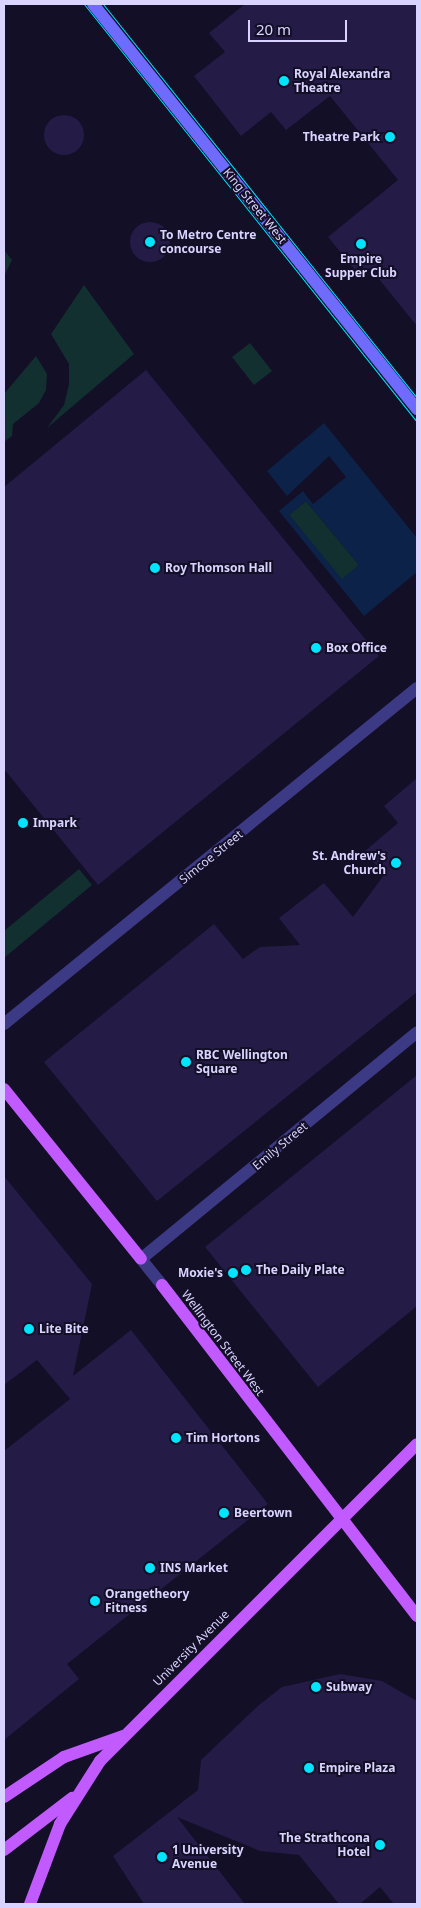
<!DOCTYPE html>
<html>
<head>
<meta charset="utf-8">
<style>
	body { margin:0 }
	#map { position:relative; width:421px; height:1908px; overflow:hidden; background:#130f26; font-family:"Noto Sans",sans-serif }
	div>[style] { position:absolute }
	.green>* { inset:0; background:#12302f }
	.water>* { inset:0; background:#0c2248 }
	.building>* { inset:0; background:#241b47 }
	.round { border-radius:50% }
	.minor>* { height:12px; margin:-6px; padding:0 6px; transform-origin:6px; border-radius:6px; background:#3d3a85 }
	.tertiary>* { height:12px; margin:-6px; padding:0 6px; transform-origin:6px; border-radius:6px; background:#3d3a85 }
	.secondary>* { height:12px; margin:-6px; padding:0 6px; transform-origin:6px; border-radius:6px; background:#6f6bff }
	.primary>* { height:12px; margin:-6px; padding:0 6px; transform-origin:6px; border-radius:6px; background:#c25bff }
	.tram>* { height:1px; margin:-0.5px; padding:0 0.5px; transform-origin:0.5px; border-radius:0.5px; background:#00e5ff }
	.dots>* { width:14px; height:14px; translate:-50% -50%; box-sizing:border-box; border:2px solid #130f26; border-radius:50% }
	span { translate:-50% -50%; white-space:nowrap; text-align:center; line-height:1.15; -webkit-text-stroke:4px #130f26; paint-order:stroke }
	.poi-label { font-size:12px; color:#d9d4ff; font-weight:700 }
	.left { translate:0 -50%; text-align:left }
	.right { translate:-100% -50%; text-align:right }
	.street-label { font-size:12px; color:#d9d4ff }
	.frame { position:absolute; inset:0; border:5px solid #d9d4ff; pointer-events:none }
	.scale { position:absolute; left:248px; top:20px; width:99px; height:22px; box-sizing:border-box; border:2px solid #d9d4ff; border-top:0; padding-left:6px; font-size:15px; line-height:18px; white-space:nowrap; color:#d9d4ff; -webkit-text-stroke:4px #130f26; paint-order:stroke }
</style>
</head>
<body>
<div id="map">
	<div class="green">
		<div style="clip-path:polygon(4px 250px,12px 260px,4px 276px)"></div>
		<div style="clip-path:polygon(84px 285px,134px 354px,47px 428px,64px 405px,69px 384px,69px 364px,51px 334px)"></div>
		<div style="clip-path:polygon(250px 343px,272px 371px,254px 385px,232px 357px)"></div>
		<div style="clip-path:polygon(36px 356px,47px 374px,46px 390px,39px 403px,13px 424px,12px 436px,4px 442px,4px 394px)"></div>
		<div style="clip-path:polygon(306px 501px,359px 565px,342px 580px,289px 515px)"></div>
		<div style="clip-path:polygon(79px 869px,92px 885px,4px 958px,4px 931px)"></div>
	</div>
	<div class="water">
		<div style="clip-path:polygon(evenodd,324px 423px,417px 538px,417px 572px,364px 616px,279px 511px,303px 491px,313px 504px,346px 477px,329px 456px,287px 496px,267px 471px,324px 423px,306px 501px,359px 565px,342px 579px,289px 515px,306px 501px)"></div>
	</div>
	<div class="building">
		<div style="clip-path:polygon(245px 4px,417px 4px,417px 326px,370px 268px,360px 276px,328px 237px,398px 180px,330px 96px,286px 130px,271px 112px,241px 136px,194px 76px,225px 52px,209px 33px)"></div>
		<div class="round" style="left:44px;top:115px;width:40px;height:40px"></div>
		<div class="round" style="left:130px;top:222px;width:40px;height:40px"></div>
		<div style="clip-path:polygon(146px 370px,379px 656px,98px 885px,4px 769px,4px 487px)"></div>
		<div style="clip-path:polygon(417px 778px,417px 992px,157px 1201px,44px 1062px,214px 924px,243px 959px,260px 947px,300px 945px,279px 918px,324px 883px,353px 917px,384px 875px,365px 851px,398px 823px,384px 806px)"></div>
		<div style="clip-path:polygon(417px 1075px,417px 1306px,318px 1387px,205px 1247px)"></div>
		<div style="clip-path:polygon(4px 1176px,92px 1284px,73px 1376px,131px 1330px,268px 1504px,67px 1664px,79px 1679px,4px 1740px,4px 1451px,70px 1399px,37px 1360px,4px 1385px)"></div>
		<div style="clip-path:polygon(340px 1674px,382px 1681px,417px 1701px,417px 1904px,394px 1904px,380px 1887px,360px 1904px,339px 1904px,299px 1855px,260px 1851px,177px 1817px,245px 1904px,144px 1904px,113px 1856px,198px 1790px,201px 1760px,259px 1705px,282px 1687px)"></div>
	</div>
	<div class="minor">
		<div style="left:141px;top:1259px;width:357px;rotate:-39.4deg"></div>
	</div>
	<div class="tertiary">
		<div style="left:4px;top:1024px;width:532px;rotate:-39.13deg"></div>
		<div style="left:141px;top:1259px;width:33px;rotate:51deg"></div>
	</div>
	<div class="secondary">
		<div style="left:93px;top:4px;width:519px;rotate:51.34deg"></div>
	</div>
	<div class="primary">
		<div style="left:4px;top:1089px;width:218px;rotate:51.1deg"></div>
		<div style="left:162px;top:1285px;width:418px;rotate:52.4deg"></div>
		<div style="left:4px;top:1797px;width:72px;rotate:-33.7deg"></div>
		<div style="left:64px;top:1757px;width:63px;rotate:-19.6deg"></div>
		<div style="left:4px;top:1850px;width:86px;rotate:-37.4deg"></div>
		<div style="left:30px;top:1904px;width:85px;rotate:-69.4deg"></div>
		<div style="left:60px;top:1824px;width:75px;rotate:-57.6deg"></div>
		<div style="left:100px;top:1761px;width:448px;rotate:-45deg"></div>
	</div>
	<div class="tram">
		<div style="left:84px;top:4px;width:534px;rotate:51.46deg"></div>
		<div style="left:103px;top:4px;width:504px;rotate:51.45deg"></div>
	</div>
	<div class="dots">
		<div style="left:284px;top:81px;background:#00e5ff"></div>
		<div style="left:390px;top:137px;background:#00e5ff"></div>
		<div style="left:150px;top:242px;background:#00e5ff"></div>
		<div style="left:361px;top:244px;background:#00e5ff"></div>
		<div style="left:155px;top:568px;background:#00e5ff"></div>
		<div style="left:316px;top:648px;background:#00e5ff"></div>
		<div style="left:23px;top:823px;background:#00e5ff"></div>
		<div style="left:396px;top:863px;background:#00e5ff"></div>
		<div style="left:186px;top:1062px;background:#00e5ff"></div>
		<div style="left:246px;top:1270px;background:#00e5ff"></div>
		<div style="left:233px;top:1273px;background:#00e5ff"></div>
		<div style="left:29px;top:1329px;background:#00e5ff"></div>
		<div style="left:176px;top:1438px;background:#00e5ff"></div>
		<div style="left:224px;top:1513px;background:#00e5ff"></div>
		<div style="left:150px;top:1568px;background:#00e5ff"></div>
		<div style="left:95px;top:1601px;background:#00e5ff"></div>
		<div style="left:316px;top:1687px;background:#00e5ff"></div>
		<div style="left:309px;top:1768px;background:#00e5ff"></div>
		<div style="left:380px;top:1845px;background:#00e5ff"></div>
		<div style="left:162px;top:1857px;background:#00e5ff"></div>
	</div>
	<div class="poi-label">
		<span class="left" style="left:294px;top:81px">Royal Alexandra<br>Theatre</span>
		<span class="right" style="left:380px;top:137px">Theatre Park</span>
		<span class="left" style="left:160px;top:242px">To Metro Centre<br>concourse</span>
		<span style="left:361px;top:266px">Empire<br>Supper Club</span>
		<span class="left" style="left:165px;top:568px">Roy Thomson Hall</span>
		<span class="left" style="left:326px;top:648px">Box Office</span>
		<span class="left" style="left:33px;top:823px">Impark</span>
		<span class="right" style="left:386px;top:863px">St. Andrew's<br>Church</span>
		<span class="left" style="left:196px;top:1062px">RBC Wellington<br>Square</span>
		<span class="left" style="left:256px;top:1270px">The Daily Plate</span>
		<span class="right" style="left:223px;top:1273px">Moxie's</span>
		<span class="left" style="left:39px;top:1329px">Lite Bite</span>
		<span class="left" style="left:186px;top:1438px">Tim Hortons</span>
		<span class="left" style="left:234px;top:1513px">Beertown</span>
		<span class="left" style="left:160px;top:1568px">INS Market</span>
		<span class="left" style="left:105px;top:1601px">Orangetheory<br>Fitness</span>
		<span class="left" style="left:326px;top:1687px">Subway</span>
		<span class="left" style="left:319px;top:1768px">Empire Plaza</span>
		<span class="right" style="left:370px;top:1845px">The Strathcona<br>Hotel</span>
		<span class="left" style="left:172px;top:1857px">1 University<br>Avenue</span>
	</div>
	<div class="street-label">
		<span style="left:255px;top:206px;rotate:51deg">King Street West</span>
		<span style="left:211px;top:857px;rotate:-39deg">Simcoe Street</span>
		<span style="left:280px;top:1146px;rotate:-40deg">Emily Street</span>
		<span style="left:223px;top:1343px;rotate:53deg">Wellington Street West</span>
		<span style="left:191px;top:1648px;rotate:-45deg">University Avenue</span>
	</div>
	<div class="frame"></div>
	<div class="scale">20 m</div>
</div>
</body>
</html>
